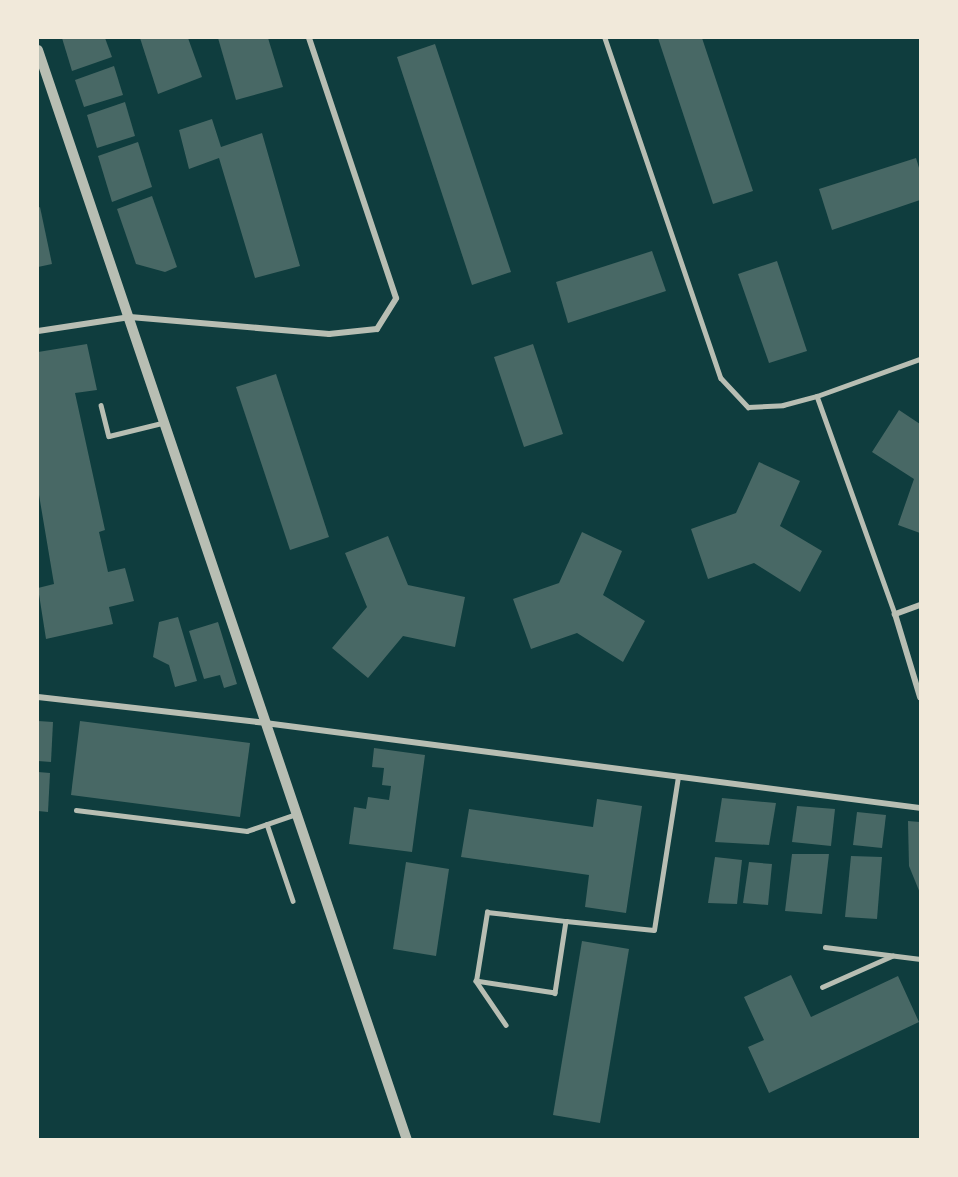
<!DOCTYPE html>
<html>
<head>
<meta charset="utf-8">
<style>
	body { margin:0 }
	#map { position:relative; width:958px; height:1177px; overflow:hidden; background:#0f3d3e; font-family:Jost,sans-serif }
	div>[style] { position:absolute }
	.building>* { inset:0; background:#486865 }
	.service>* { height:4.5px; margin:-2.25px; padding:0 2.25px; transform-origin:2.25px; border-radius:2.25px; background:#b8beb3 }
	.minor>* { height:6px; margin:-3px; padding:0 3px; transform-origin:3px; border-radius:3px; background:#b8beb3 }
	.tertiary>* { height:10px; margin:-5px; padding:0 5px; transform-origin:5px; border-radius:5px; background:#b8beb3 }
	span { translate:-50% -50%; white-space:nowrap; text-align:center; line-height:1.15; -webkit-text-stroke:4.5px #f1e9da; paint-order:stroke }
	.frame { position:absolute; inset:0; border:39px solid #f1e9da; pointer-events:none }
</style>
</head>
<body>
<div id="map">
	<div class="building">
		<div style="clip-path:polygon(62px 38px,105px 38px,112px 57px,72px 71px)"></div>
		<div style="clip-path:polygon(140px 38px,188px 38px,202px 77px,158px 94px)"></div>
		<div style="clip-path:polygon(218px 38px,268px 38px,283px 87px,236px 100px)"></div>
		<div style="clip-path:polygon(658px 38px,702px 38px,753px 191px,713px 204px)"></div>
		<div style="clip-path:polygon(435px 44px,511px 272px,472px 285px,397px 57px)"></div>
		<div style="clip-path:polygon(114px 66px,123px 95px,84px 107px,75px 80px)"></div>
		<div style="clip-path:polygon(125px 102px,135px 136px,97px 148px,87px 115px)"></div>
		<div style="clip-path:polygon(212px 119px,221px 147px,262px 133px,300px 266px,255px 278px,219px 158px,189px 169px,179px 130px)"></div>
		<div style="clip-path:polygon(138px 142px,152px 187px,112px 202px,98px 156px)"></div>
		<div style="clip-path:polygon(916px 158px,920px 171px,920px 200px,832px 230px,819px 189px)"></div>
		<div style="clip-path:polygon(152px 196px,177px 267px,165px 272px,136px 264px,117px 209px)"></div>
		<div style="clip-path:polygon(40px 207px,52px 264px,38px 267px,38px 208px)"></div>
		<div style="clip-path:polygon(652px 251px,666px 291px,568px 323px,556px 282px)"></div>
		<div style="clip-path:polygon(777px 261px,807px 351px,769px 363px,738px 274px)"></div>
		<div style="clip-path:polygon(87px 344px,97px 390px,75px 393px,105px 530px,99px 532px,108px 572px,125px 568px,134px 601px,109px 607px,113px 624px,46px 639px,38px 588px,54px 584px,38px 489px,38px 352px)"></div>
		<div style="clip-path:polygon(533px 344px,563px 434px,524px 447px,494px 357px)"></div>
		<div style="clip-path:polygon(276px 374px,329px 537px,290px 550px,236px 387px)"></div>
		<div style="clip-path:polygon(899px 410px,920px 424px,920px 533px,898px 525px,914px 479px,872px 452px)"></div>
		<div style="clip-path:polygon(759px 462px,800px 481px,780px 526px,822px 551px,800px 592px,754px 563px,708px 579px,691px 529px,736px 513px)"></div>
		<div style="clip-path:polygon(582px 532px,622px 551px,603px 595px,645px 621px,623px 662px,577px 633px,531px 649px,513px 599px,559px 583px)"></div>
		<div style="clip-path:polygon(388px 536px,408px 585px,465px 597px,455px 647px,403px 636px,368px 678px,332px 648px,367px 607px,345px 553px)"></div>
		<div style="clip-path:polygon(178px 617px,197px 681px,175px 687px,169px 665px,153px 657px,159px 622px)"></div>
		<div style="clip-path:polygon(218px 622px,237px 684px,224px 688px,220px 675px,204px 679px,189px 631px)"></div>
		<div style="clip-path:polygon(38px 721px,53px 722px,51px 762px,38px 761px)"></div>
		<div style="clip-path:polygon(80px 721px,250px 743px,240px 817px,71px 795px)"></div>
		<div style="clip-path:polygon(374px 748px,425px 755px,412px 852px,349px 844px,354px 807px,366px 809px,368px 797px,389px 800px,391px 786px,382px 785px,384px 768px,372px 767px)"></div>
		<div style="clip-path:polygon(38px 772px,50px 773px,48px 812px,38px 811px)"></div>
		<div style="clip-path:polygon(722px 798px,776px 803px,769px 845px,715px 842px)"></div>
		<div style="clip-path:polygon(597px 799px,642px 806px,626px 913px,585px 907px,589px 875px,461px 857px,469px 809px,593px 827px)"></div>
		<div style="clip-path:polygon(797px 806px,835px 809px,831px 846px,792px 842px)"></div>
		<div style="clip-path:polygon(857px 812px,886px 815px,882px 848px,853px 845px)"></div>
		<div style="clip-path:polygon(908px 821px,920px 822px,920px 893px,909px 866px)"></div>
		<div style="clip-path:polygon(792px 854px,829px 854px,822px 914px,785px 911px)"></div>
		<div style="clip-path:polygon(851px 856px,882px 857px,877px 919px,845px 917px)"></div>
		<div style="clip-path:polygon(715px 857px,742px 860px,737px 904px,708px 903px)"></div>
		<div style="clip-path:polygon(406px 862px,449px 869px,436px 956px,393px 949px)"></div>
		<div style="clip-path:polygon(749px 862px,772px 864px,768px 905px,743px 903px)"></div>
		<div style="clip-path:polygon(582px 941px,629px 949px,600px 1123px,553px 1115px)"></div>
		<div style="clip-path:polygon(791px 975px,811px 1017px,898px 976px,919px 1022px,769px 1093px,748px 1047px,764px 1040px,744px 997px)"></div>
	</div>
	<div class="service">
		<div style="left:605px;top:38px;width:359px;rotate:71.2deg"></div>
		<div style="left:721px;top:378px;width:40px;rotate:47deg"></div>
		<div style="left:748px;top:407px;width:35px;rotate:-3deg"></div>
		<div style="left:783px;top:405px;width:35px;rotate:-15deg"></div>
		<div style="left:817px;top:396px;width:109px;rotate:-19.8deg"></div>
		<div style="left:817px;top:396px;width:232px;rotate:70.3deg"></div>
		<div style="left:101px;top:405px;width:32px;rotate:76deg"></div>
		<div style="left:109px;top:436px;width:55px;rotate:-13.8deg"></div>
		<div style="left:76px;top:810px;width:172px;rotate:7deg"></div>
		<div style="left:247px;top:831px;width:52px;rotate:-19.1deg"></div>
		<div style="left:267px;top:824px;width:81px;rotate:71.3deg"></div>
		<div style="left:566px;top:921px;width:73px;rotate:98.7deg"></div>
		<div style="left:555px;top:993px;width:80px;rotate:-171.4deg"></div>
		<div style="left:476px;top:981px;width:70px;rotate:-80.9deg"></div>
		<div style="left:487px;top:912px;width:80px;rotate:6.5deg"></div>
		<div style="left:566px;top:921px;width:88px;rotate:5.8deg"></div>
		<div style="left:654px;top:930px;width:155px;rotate:-81.1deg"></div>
		<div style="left:825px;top:947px;width:96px;rotate:7.2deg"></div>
		<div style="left:476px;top:981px;width:53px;rotate:55.7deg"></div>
		<div style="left:822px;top:987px;width:77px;rotate:-23.9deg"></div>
	</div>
	<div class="minor">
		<div style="left:38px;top:331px;width:93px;rotate:-8.7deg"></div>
		<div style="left:130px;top:317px;width:200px;rotate:4.9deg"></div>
		<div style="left:329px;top:334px;width:48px;rotate:-5.9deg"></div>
		<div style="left:377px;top:329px;width:36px;rotate:-58deg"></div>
		<div style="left:396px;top:298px;width:274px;rotate:-108.5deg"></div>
		<div style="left:920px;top:605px;width:27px;rotate:160deg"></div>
		<div style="left:895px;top:614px;width:87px;rotate:73.2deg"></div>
		<div style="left:38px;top:697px;width:228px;rotate:6.5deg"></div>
		<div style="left:265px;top:723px;width:660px;rotate:7.39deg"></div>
	</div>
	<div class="tertiary">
		<div style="left:38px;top:50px;width:1151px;rotate:71.3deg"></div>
	</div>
	<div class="frame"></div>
</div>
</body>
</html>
